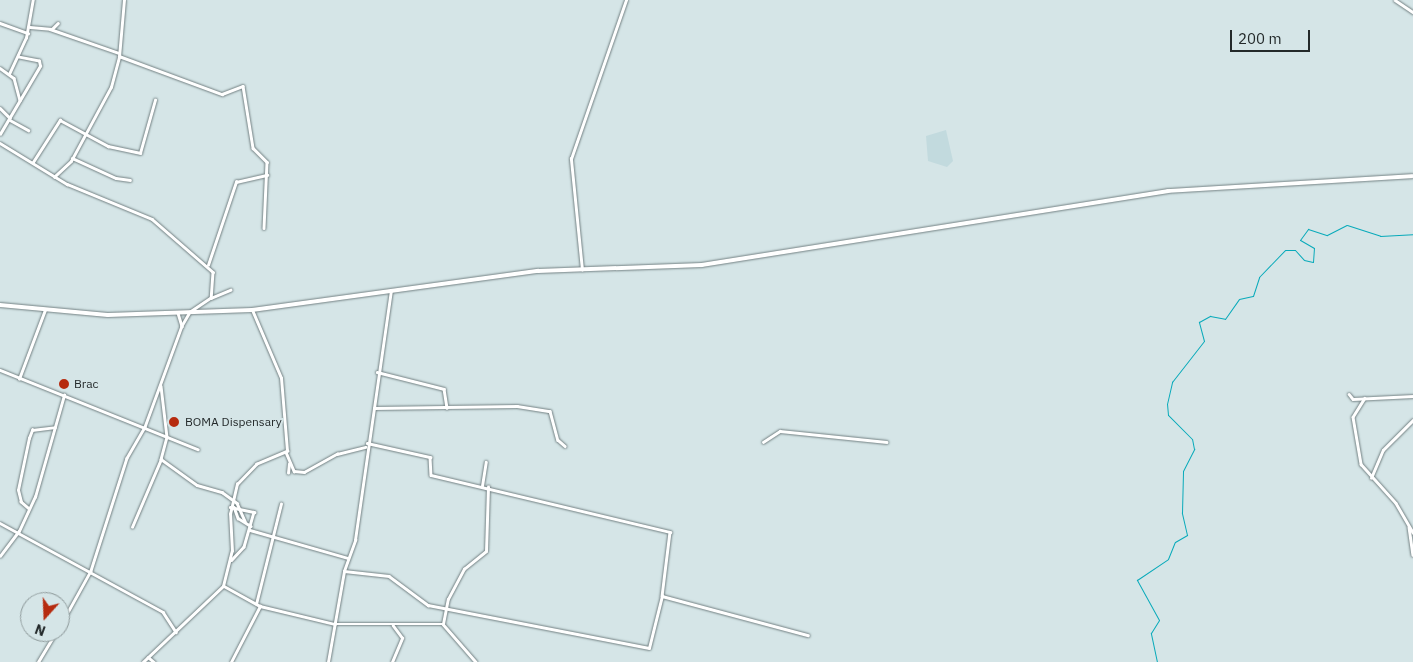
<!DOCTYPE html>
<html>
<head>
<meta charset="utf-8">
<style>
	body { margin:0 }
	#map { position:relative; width:1413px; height:662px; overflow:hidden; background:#d5e5e7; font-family:"IBM Plex Sans",sans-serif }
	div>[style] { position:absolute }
	.built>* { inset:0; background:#c2dade }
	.stream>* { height:1px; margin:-0.5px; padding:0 0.5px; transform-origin:0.5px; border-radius:0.5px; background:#08aaba }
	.roads { filter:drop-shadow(0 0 1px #738183) drop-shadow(0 0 1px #738183) }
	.minor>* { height:2.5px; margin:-1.25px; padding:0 1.25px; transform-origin:1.25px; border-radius:1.25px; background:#fff }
	.secondary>* { height:4px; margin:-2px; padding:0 2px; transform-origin:2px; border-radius:2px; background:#fff }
	.dots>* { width:14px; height:14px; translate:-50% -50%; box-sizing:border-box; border:2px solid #d5e5e7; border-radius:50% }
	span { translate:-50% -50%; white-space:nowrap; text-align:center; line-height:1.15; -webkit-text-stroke:4px #d5e5e7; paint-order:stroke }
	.poi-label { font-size:12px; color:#23292a }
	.left { translate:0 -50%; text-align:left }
	.north { position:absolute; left:20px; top:592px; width:50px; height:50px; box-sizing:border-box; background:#d5e5e7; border:1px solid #8e9a9b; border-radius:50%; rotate:200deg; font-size:14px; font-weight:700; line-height:20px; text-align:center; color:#23292a }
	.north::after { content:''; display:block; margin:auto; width:18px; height:22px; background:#b62b0f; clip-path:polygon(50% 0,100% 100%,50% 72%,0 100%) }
	.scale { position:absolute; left:1230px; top:30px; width:80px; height:22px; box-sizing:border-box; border:2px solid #23292a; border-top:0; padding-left:6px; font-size:15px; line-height:18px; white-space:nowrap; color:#23292a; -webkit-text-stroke:4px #d5e5e7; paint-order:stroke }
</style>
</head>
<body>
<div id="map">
	<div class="built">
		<div style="clip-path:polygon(946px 130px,953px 161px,947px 167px,928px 161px,926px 136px)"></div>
	</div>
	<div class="stream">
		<div style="left:1157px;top:662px;width:30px;rotate:-102deg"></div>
		<div style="left:1151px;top:633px;width:15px;rotate:-58deg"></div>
		<div style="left:1159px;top:620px;width:46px;rotate:-118.8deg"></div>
		<div style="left:1137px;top:580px;width:37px;rotate:-34deg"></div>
		<div style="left:1168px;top:559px;width:18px;rotate:-68deg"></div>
		<div style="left:1175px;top:542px;width:14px;rotate:-30deg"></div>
		<div style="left:1187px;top:535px;width:23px;rotate:-103deg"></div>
		<div style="left:1182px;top:513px;width:42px;rotate:-88.6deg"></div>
		<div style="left:1183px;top:471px;width:25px;rotate:-63deg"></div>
		<div style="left:1194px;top:449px;width:10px;rotate:-101deg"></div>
		<div style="left:1192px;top:439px;width:34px;rotate:-135deg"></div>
		<div style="left:1168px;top:415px;width:11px;rotate:-95deg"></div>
		<div style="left:1167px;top:404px;width:23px;rotate:-77deg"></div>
		<div style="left:1172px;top:382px;width:52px;rotate:-52deg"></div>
		<div style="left:1204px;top:341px;width:20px;rotate:-105deg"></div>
		<div style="left:1199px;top:322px;width:13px;rotate:-29deg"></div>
		<div style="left:1210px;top:316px;width:15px;rotate:11deg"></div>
		<div style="left:1225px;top:319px;width:24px;rotate:-55deg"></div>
		<div style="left:1239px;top:299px;width:14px;rotate:-12deg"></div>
		<div style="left:1253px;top:296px;width:20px;rotate:-72deg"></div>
		<div style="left:1259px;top:277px;width:37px;rotate:-46deg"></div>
		<div style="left:1285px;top:250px;width:10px"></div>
		<div style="left:1295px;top:250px;width:13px;rotate:48deg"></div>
		<div style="left:1304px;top:260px;width:9px;rotate:13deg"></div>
		<div style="left:1313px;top:262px;width:14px;rotate:-86deg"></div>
		<div style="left:1314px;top:248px;width:16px;rotate:-150deg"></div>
		<div style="left:1300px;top:240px;width:14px;rotate:-54deg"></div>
		<div style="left:1308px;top:229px;width:20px;rotate:18deg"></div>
		<div style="left:1327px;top:235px;width:22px;rotate:-27deg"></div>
		<div style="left:1347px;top:225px;width:35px;rotate:18deg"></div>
		<div style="left:1380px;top:236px;width:33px;rotate:-3deg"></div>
	</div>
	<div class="roads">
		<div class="minor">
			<div style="left:1395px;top:0;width:22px;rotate:34deg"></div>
			<div style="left:0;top:23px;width:30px;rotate:20deg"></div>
			<div style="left:30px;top:27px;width:22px;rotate:5deg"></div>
			<div style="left:52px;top:29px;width:8px;rotate:-45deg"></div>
			<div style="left:50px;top:29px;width:73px;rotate:19.2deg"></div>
			<div style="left:119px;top:56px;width:110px;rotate:20.3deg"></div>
			<div style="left:222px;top:94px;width:22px;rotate:-21deg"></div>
			<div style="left:243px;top:86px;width:63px;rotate:80.8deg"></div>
			<div style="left:253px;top:148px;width:20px;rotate:45deg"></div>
			<div style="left:267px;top:162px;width:66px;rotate:92.6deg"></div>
			<div style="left:0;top:68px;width:17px;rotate:36deg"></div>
			<div style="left:14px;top:78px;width:23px;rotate:75deg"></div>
			<div style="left:9px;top:74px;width:40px;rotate:-65deg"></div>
			<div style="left:26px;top:38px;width:39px;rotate:-80deg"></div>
			<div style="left:0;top:108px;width:14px;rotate:45deg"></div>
			<div style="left:10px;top:120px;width:21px;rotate:29deg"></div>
			<div style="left:0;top:134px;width:79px;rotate:-59.5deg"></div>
			<div style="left:40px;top:66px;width:5px;rotate:-101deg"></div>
			<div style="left:39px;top:61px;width:21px;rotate:-169deg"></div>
			<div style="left:0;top:143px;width:79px;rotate:31.5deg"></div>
			<div style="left:67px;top:184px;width:92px;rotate:22.4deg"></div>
			<div style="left:152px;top:219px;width:81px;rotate:41deg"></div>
			<div style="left:213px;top:272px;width:26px;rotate:94deg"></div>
			<div style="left:211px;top:298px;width:25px;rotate:146deg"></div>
			<div style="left:190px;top:312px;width:16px;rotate:120deg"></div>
			<div style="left:182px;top:326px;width:108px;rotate:110.1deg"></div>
			<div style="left:145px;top:427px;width:36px;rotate:120deg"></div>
			<div style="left:127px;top:458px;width:119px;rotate:107.7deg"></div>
			<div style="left:91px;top:571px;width:64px;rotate:119deg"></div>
			<div style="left:72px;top:158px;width:48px;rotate:24.4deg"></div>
			<div style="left:116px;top:178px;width:14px;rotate:8deg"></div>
			<div style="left:33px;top:162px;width:50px;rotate:-57.3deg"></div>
			<div style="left:60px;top:120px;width:55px;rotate:28.4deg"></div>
			<div style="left:108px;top:146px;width:33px;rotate:12deg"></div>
			<div style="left:140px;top:153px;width:55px;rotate:-74.2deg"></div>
			<div style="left:54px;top:177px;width:23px;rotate:-43deg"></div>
			<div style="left:71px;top:161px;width:84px;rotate:-61.6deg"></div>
			<div style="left:111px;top:87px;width:31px;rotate:-75deg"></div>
			<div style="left:119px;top:57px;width:57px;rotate:-85deg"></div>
			<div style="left:208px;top:265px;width:88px;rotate:-71.4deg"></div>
			<div style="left:236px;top:182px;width:32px;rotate:-13deg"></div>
			<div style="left:582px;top:270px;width:112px;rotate:-95.7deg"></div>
			<div style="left:571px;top:159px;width:168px;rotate:-70.9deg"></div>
			<div style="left:211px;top:298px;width:21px;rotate:-23deg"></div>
			<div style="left:178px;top:313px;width:14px;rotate:73deg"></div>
			<div style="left:0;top:370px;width:213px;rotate:21.8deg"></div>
			<div style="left:377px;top:372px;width:69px;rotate:14.2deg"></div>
			<div style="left:444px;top:389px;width:19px;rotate:81deg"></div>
			<div style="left:19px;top:379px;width:74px;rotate:-69.4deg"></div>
			<div style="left:161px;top:386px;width:51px;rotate:83.3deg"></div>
			<div style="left:167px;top:437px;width:23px;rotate:105deg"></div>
			<div style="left:161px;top:459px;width:44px;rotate:35.8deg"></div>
			<div style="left:197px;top:485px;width:26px;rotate:16deg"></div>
			<div style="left:222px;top:492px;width:19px;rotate:36deg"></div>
			<div style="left:237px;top:503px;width:20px;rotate:66deg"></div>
			<div style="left:1349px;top:394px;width:6px;rotate:51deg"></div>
			<div style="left:1353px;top:399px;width:60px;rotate:-2.9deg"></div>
			<div style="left:1365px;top:398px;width:22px;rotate:122deg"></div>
			<div style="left:1353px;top:417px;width:48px;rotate:80.3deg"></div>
			<div style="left:1361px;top:464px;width:52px;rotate:48.1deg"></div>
			<div style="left:1396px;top:503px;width:34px;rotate:60deg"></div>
			<div style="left:374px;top:408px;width:143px;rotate:-0.8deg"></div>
			<div style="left:517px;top:406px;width:33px;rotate:9deg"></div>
			<div style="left:550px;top:411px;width:30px;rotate:75deg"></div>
			<div style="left:558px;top:440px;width:9px;rotate:41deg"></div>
			<div style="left:763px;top:442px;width:20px;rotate:-33deg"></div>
			<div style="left:780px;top:431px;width:107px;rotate:5.9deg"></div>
			<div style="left:367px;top:443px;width:65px;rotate:12.5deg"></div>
			<div style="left:430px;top:457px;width:18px;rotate:87deg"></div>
			<div style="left:431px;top:475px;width:246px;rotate:13.4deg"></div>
			<div style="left:670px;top:532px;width:64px;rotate:97.1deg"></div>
			<div style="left:286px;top:452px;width:21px;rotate:67deg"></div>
			<div style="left:294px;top:471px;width:10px;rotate:6deg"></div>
			<div style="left:304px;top:472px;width:38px;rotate:-29deg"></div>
			<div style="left:337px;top:454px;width:29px;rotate:-14deg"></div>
			<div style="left:288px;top:473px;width:9px;rotate:-84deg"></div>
			<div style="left:1371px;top:478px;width:30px;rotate:-67deg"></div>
			<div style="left:1383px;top:450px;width:42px;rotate:-45deg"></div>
			<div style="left:482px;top:486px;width:24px;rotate:-81deg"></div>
			<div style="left:230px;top:507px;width:25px;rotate:12deg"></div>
			<div style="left:254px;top:512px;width:36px;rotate:106deg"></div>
			<div style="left:244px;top:547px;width:18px;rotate:133deg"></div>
			<div style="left:234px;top:507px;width:12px;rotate:70deg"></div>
			<div style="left:238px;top:518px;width:15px;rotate:32deg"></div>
			<div style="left:29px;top:509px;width:11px;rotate:-139deg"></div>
			<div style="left:21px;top:502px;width:12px;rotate:-104deg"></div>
			<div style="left:18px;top:490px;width:53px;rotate:-78.1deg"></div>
			<div style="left:29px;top:438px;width:9px;rotate:-69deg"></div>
			<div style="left:32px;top:430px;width:23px;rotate:-7deg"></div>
			<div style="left:0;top:523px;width:186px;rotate:28.6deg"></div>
			<div style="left:163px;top:612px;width:24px;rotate:57deg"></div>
			<div style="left:132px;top:527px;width:74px;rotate:-66.9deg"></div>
			<div style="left:1409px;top:527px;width:28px;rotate:82deg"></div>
			<div style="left:250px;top:530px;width:102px;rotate:15.9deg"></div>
			<div style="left:0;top:556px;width:31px;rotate:-53deg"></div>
			<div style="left:19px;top:531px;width:38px;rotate:-65deg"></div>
			<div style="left:35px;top:497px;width:106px;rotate:-74.1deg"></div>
			<div style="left:344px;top:571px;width:45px;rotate:6.3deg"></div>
			<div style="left:389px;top:576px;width:49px;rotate:36.6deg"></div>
			<div style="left:428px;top:605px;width:225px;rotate:11deg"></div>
			<div style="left:649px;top:648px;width:54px;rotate:-76deg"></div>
			<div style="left:662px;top:596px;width:151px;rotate:15deg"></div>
			<div style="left:224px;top:586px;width:41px;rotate:29.1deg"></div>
			<div style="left:260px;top:606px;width:77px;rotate:13.5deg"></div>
			<div style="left:335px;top:624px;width:108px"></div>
			<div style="left:443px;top:624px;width:50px;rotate:49deg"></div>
			<div style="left:256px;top:604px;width:103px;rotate:-76deg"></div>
			<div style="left:443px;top:624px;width:25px;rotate:-79deg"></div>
			<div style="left:448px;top:599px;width:34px;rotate:-62deg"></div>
			<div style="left:464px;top:569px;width:28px;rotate:-39deg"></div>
			<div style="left:486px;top:551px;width:64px;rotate:-88.2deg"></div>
			<div style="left:148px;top:657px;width:8px;rotate:40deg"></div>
			<div style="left:38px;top:662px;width:35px;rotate:-59deg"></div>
			<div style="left:143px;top:662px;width:110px;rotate:-43.5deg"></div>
			<div style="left:223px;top:586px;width:36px;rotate:-76deg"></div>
			<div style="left:232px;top:551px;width:37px;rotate:-93deg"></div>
			<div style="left:230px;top:514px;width:31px;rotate:-77deg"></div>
			<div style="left:237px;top:484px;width:28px;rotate:-46deg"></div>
			<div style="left:256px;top:464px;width:34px;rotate:-23deg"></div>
			<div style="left:287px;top:451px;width:73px;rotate:-94.7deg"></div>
			<div style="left:281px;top:378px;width:74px;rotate:-113.1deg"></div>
			<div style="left:231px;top:662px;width:63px;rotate:-62.6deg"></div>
			<div style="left:328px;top:662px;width:92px;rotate:-80deg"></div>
			<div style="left:344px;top:571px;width:33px;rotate:-70deg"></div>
			<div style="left:355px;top:540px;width:252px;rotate:-81.8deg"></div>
			<div style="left:392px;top:662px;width:26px;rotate:-67deg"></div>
			<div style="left:402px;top:638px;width:15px;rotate:-127deg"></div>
		</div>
		<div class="secondary">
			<div style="left:0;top:305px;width:108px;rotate:5.3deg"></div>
			<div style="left:108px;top:315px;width:144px;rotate:-2deg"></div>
			<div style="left:252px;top:310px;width:289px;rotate:-7.8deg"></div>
			<div style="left:538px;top:271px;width:164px;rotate:-2.1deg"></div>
			<div style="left:702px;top:265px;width:472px;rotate:-9deg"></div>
			<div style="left:1168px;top:191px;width:245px;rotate:-3.5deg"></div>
		</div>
	</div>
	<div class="dots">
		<div style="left:64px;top:384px;background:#b62b0f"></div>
		<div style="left:174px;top:422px;background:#b62b0f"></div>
	</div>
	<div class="poi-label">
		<span class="left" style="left:74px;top:384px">Brac</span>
		<span class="left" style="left:185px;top:422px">BOMA Dispensary</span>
	</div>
	<div class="north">N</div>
	<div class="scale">200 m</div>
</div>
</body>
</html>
